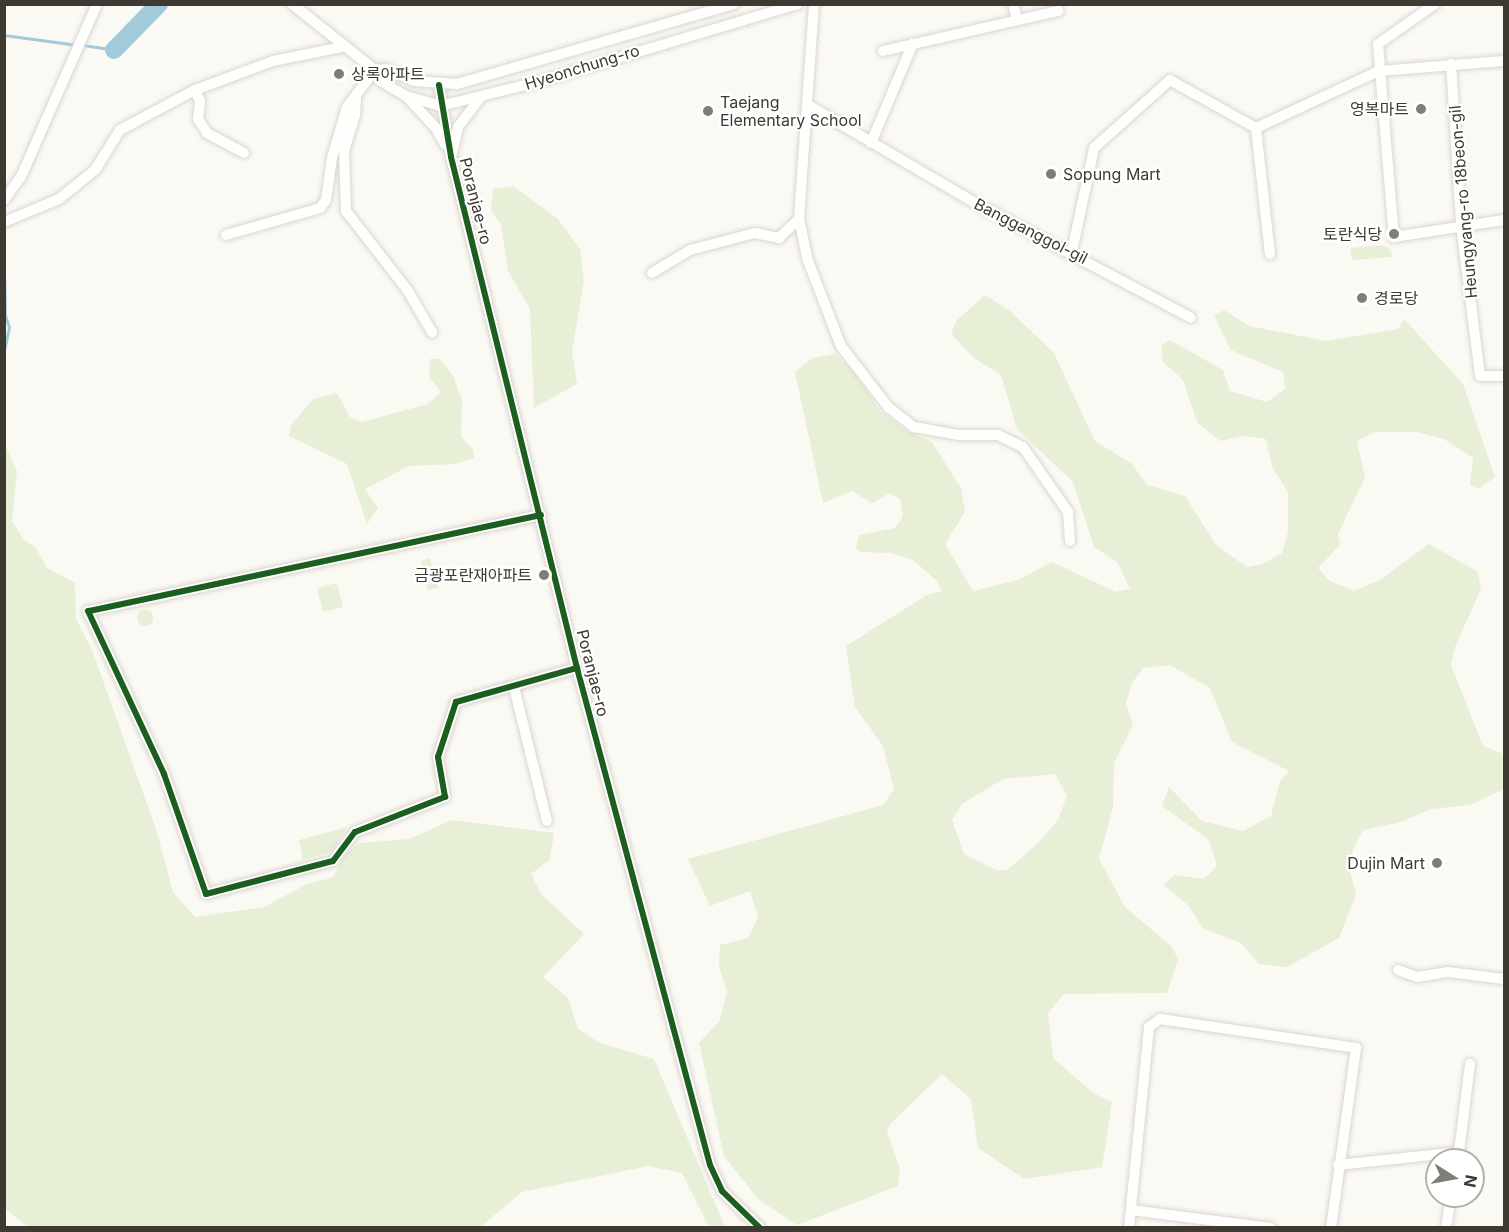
<!DOCTYPE html>
<html>
<head>
<meta charset="utf-8">
<style>
	body { margin:0 }
	#map { position:relative; width:1509px; height:1232px; overflow:hidden; background:#fbf9f4; font-family:Inter,"Noto Sans KR",sans-serif }
	div>[style] { position:absolute }
	.green>* { inset:0; background:#e7efd6 }
	.round { border-radius:50% }
	.stream>* { height:3px; margin:-1.5px; padding:0 1.5px; transform-origin:1.5px; border-radius:1.5px; background:#a1cbda }
	.river>* { height:18px; margin:-9px; padding:0 9px; transform-origin:9px; border-radius:9px; background:#a1cbda }
	.roads { filter:drop-shadow(0 0 2px #d9d6cf) drop-shadow(0 0 2px #d9d6cf) }
	.minor>* { height:10px; margin:-5px; padding:0 5px; transform-origin:5px; border-radius:5px; background:#fefefd }
	.cycleway>* { height:6px; margin:-3px; padding:0 3px; transform-origin:3px; border-radius:3px; background:#1b5e20 }
	.dots>* { width:16px; height:16px; translate:-50% -50%; box-sizing:border-box; border:3px solid #fff; border-radius:50% }
	span { translate:-50% -50%; white-space:nowrap; text-align:center; line-height:1.15; -webkit-text-stroke:4.5px #fff; paint-order:stroke }
	.street-label { font-size:16px; color:#3e3a31 }
	.poi-label { font-size:16px; color:#3e3a31 }
	.left { translate:0 -50%; text-align:left }
	.right { translate:-100% -50%; text-align:right }
	.frame { position:absolute; inset:0; border:6px solid #3e3a31; pointer-events:none }
	.north { position:absolute; left:1425px; top:1148px; width:60px; height:60px; box-sizing:border-box; background:#fff; border:2px solid #b2b0ad; border-radius:50%; rotate:101deg; font-size:16px; font-weight:700; line-height:24px; text-align:center; color:#3e3a31 }
	.north::after { content:''; display:block; margin:auto; width:21px; height:27px; background:#807d75; clip-path:polygon(50% 0,100% 100%,50% 72%,0 100%) }
</style>
</head>
<body>
<div id="map">
	<div class="green">
		<div style="clip-path:polygon(513px 186px,558px 219px,580px 249px,584px 281px,572px 352px,577px 384px,534px 408px,530px 309px,508px 271px,501px 225px,491px 210px,493px 189px)"></div>
		<div style="clip-path:polygon(1383px 245px,1391px 250px,1392px 257px,1353px 260px,1350px 253px,1351px 248px)"></div>
		<div style="clip-path:polygon(evenodd,985px 295px,1010px 311px,1054px 353px,1095px 441px,1132px 464px,1147px 485px,1185px 496px,1216px 545px,1247px 567px,1263px 564px,1282px 553px,1288px 532px,1288px 492px,1272px 467px,1266px 439px,1244px 436px,1220px 441px,1197px 422px,1183px 380px,1163px 362px,1161px 346px,1170px 340px,1223px 370px,1230px 391px,1267px 402px,1285px 389px,1283px 372px,1231px 350px,1214px 316px,1224px 310px,1249px 326px,1326px 341px,1398px 329px,1404px 319px,1463px 384px,1495px 477px,1478px 489px,1470px 485px,1473px 458px,1444px 439px,1417px 432px,1375px 432px,1357px 441px,1365px 477px,1338px 534px,1340px 545px,1318px 568px,1330px 581px,1354px 591px,1380px 580px,1429px 544px,1478px 572px,1481px 589px,1455px 647px,1451px 665px,1483px 746px,1504px 754px,1504px 789px,1470px 805px,1431px 809px,1401px 822px,1363px 830px,1353px 849px,1350px 871px,1356px 894px,1339px 938px,1287px 967px,1259px 964px,1241px 943px,1203px 928px,1188px 905px,1164px 885px,1174px 875px,1204px 879px,1217px 866px,1209px 840px,1162px 806px,1169px 787px,1202px 821px,1243px 831px,1271px 816px,1280px 781px,1289px 771px,1232px 742px,1210px 688px,1170px 665px,1143px 668px,1132px 683px,1126px 703px,1133px 725px,1114px 763px,1113px 807px,1099px 859px,1125px 907px,1172px 947px,1178px 959px,1167px 993px,1064px 994px,1048px 1013px,1053px 1058px,1093px 1093px,1112px 1102px,1102px 1167px,1024px 1179px,978px 1148px,971px 1099px,942px 1074px,891px 1123px,887px 1132px,900px 1169px,898px 1186px,797px 1225px,759px 1200px,724px 1156px,699px 1043px,720px 1020px,727px 991px,719px 967px,720px 945px,748px 938px,758px 917px,750px 891px,710px 906px,688px 859px,883px 805px,894px 789px,883px 746px,855px 707px,846px 646px,927px 595px,942px 591px,936px 580px,913px 560px,892px 553px,859px 552px,856px 548px,859px 535px,895px 528px,903px 516px,900px 499px,890px 493px,872px 503px,852px 491px,823px 503px,795px 372px,812px 358px,835px 354px,855px 373px,879px 410px,905px 430px,932px 442px,961px 488px,965px 512px,945px 544px,973px 591px,1018px 580px,1052px 562px,1116px 592px,1130px 589px,1117px 562px,1094px 547px,1073px 482px,1017px 429px,1001px 375px,974px 358px,951px 334px,956px 321px,985px 295px,1055px 774px,1067px 796px,1058px 820px,1038px 843px,1007px 870px,996px 870px,964px 854px,952px 820px,962px 804px,1003px 779px,1055px 774px)"></div>
		<div style="clip-path:polygon(430px 359px,440px 359px,453px 376px,462px 400px,461px 437px,473px 449px,474px 458px,455px 464px,409px 466px,365px 489px,378px 508px,367px 524px,347px 464px,289px 436px,291px 425px,313px 399px,337px 393px,350px 417px,362px 422px,428px 404px,441px 392px,429px 377px)"></div>
		<div style="clip-path:polygon(5px 445px,17px 471px,12px 521px,24px 540px,36px 548px,47px 568px,75px 583px,76px 619px,92px 650px,156px 829px,173px 892px,195px 917px,264px 907px,307px 884px,333px 877px,346px 854px,360px 843px,409px 839px,452px 820px,554px 833px,550px 859px,531px 874px,541px 894px,584px 934px,543px 977px,568px 998px,578px 1029px,600px 1043px,654px 1059px,725px 1227px,708px 1225px,682px 1173px,648px 1166px,522px 1192px,480px 1227px,29px 1228px,5px 1208px)"></div>
		<div style="clip-path:polygon(430px 558px,438px 588px,428px 590px,421px 561px)"></div>
		<div style="clip-path:polygon(337px 583px,343px 607px,323px 612px,317px 588px)"></div>
		<div class="round" style="left:137px;top:610px;width:16px;height:16px"></div>
		<div style="clip-path:polygon(347px 827px,332px 852px,303px 860px,299px 840px)"></div>
	</div>
	<div class="stream">
		<div style="left:4px;top:35px;width:74px;rotate:7.8deg"></div>
		<div style="left:83px;top:45px;width:31px;rotate:9deg"></div>
		<div style="left:4px;top:274px;width:41px;rotate:88.6deg"></div>
		<div style="left:5px;top:315px;width:13px;rotate:72deg"></div>
		<div style="left:9px;top:327px;width:25px;rotate:102deg"></div>
	</div>
	<div class="river">
		<div style="left:114px;top:50px;width:64px;rotate:-45.6deg"></div>
	</div>
	<div class="roads">
		<div class="minor">
			<div style="left:292px;top:4px;width:106px;rotate:38.5deg"></div>
			<div style="left:375px;top:70px;width:12px;rotate:66deg"></div>
			<div style="left:380px;top:81px;width:30px;rotate:30deg"></div>
			<div style="left:406px;top:96px;width:35px;rotate:16deg"></div>
			<div style="left:440px;top:106px;width:101px;rotate:-13.8deg"></div>
			<div style="left:538px;top:82px;width:271px;rotate:-16.7deg"></div>
			<div style="left:814px;top:4px;width:216px;rotate:94deg"></div>
			<div style="left:799px;top:219px;width:40px;rotate:78deg"></div>
			<div style="left:807px;top:258px;width:94px;rotate:68.9deg"></div>
			<div style="left:841px;top:346px;width:77px;rotate:52.4deg"></div>
			<div style="left:888px;top:407px;width:33px;rotate:38deg"></div>
			<div style="left:914px;top:427px;width:46px;rotate:10.1deg"></div>
			<div style="left:959px;top:435px;width:39px"></div>
			<div style="left:998px;top:435px;width:28px;rotate:26deg"></div>
			<div style="left:1023px;top:447px;width:79px;rotate:55.3deg"></div>
			<div style="left:1068px;top:512px;width:29px;rotate:86deg"></div>
			<div style="left:1013px;top:4px;width:16px;rotate:75deg"></div>
			<div style="left:1435px;top:4px;width:70px;rotate:144.9deg"></div>
			<div style="left:1378px;top:44px;width:194px;rotate:85.3deg"></div>
			<div style="left:1394px;top:237px;width:111px;rotate:-8.8deg"></div>
			<div style="left:883px;top:51px;width:180px;rotate:-12.9deg"></div>
			<div style="left:1451px;top:64px;width:161px;rotate:86.4deg"></div>
			<div style="left:1461px;top:225px;width:152px;rotate:82.8deg"></div>
			<div style="left:1480px;top:376px;width:24px"></div>
			<div style="left:439px;top:85px;width:73px;rotate:80.5deg"></div>
			<div style="left:451px;top:157px;width:526px;rotate:76.15deg"></div>
			<div style="left:577px;top:668px;width:514px;rotate:75.02deg"></div>
			<div style="left:710px;top:1165px;width:29px;rotate:65deg"></div>
			<div style="left:722px;top:1191px;width:53px;rotate:44.2deg"></div>
			<div style="left:195px;top:90px;width:12px;rotate:66deg"></div>
			<div style="left:200px;top:101px;width:18px;rotate:96deg"></div>
			<div style="left:198px;top:119px;width:17px;rotate:57deg"></div>
			<div style="left:207px;top:133px;width:42px;rotate:28.4deg"></div>
			<div style="left:356px;top:97px;width:18px;rotate:93deg"></div>
			<div style="left:355px;top:115px;width:37px;rotate:107deg"></div>
			<div style="left:344px;top:150px;width:61px;rotate:88.1deg"></div>
			<div style="left:346px;top:211px;width:101px;rotate:52.2deg"></div>
			<div style="left:408px;top:291px;width:48px;rotate:59.7deg"></div>
			<div style="left:408px;top:98px;width:41px;rotate:47deg"></div>
			<div style="left:436px;top:128px;width:19px;rotate:62deg"></div>
			<div style="left:808px;top:105px;width:196px;rotate:30.4deg"></div>
			<div style="left:977px;top:204px;width:242px;rotate:28deg"></div>
			<div style="left:1256px;top:128px;width:136px;rotate:-24.9deg"></div>
			<div style="left:1379px;top:71px;width:125px;rotate:-4.6deg"></div>
			<div style="left:1256px;top:128px;width:127px;rotate:83.7deg"></div>
			<div style="left:871px;top:143px;width:108px;rotate:-67.2deg"></div>
			<div style="left:452px;top:154px;width:28px;rotate:-77deg"></div>
			<div style="left:458px;top:127px;width:38px;rotate:-53deg"></div>
			<div style="left:4px;top:200px;width:29px;rotate:-54deg"></div>
			<div style="left:21px;top:177px;width:189px;rotate:-66.3deg"></div>
			<div style="left:4px;top:222px;width:60px;rotate:-22.7deg"></div>
			<div style="left:59px;top:199px;width:46px;rotate:-38.9deg"></div>
			<div style="left:95px;top:170px;width:47px;rotate:-58deg"></div>
			<div style="left:120px;top:130px;width:85px;rotate:-28.1deg"></div>
			<div style="left:195px;top:90px;width:83px;rotate:-20.4deg"></div>
			<div style="left:273px;top:61px;width:70px;rotate:-11.5deg"></div>
			<div style="left:226px;top:235px;width:98px;rotate:-16deg"></div>
			<div style="left:320px;top:208px;width:10px;rotate:-53deg"></div>
			<div style="left:326px;top:200px;width:42px;rotate:-81.9deg"></div>
			<div style="left:332px;top:158px;width:53px;rotate:-73.6deg"></div>
			<div style="left:347px;top:107px;width:46px;rotate:-52.9deg"></div>
			<div style="left:375px;top:70px;width:11px;rotate:-5deg"></div>
			<div style="left:386px;top:69px;width:30px;rotate:23deg"></div>
			<div style="left:414px;top:81px;width:43px;rotate:4deg"></div>
			<div style="left:457px;top:84px;width:288px;rotate:-16.1deg"></div>
			<div style="left:1072px;top:251px;width:105px;rotate:-77.9deg"></div>
			<div style="left:1094px;top:148px;width:102px;rotate:-41.8deg"></div>
			<div style="left:1170px;top:80px;width:98px;rotate:29.2deg"></div>
			<div style="left:652px;top:273px;width:44px;rotate:-31.2deg"></div>
			<div style="left:690px;top:250px;width:67px;rotate:-14.7deg"></div>
			<div style="left:755px;top:233px;width:25px;rotate:12deg"></div>
			<div style="left:779px;top:238px;width:28px;rotate:-44deg"></div>
			<div style="left:541px;top:515px;width:463px;rotate:168deg"></div>
			<div style="left:88px;top:611px;width:180px;rotate:65deg"></div>
			<div style="left:164px;top:774px;width:127px;rotate:70.7deg"></div>
			<div style="left:206px;top:894px;width:131px;rotate:-14.6deg"></div>
			<div style="left:333px;top:861px;width:36px;rotate:-53deg"></div>
			<div style="left:355px;top:832px;width:97px;rotate:-21.3deg"></div>
			<div style="left:445px;top:797px;width:41px;rotate:-99.9deg"></div>
			<div style="left:438px;top:757px;width:58px;rotate:-71.9deg"></div>
			<div style="left:456px;top:702px;width:126px;rotate:-15.7deg"></div>
			<div style="left:514px;top:687px;width:138px;rotate:76.2deg"></div>
			<div style="left:1398px;top:970px;width:20px;rotate:20deg"></div>
			<div style="left:1417px;top:977px;width:31px;rotate:-9deg"></div>
			<div style="left:1448px;top:972px;width:56px;rotate:7.1deg"></div>
			<div style="left:1458px;top:1160px;width:97px;rotate:-82.9deg"></div>
			<div style="left:1338px;top:1165px;width:122px;rotate:-6.1deg"></div>
			<div style="left:1131px;top:1210px;width:141px;rotate:7.3deg"></div>
			<div style="left:1129px;top:1228px;width:202px;rotate:-84.3deg"></div>
			<div style="left:1149px;top:1027px;width:14px;rotate:-36deg"></div>
			<div style="left:1160px;top:1019px;width:198px;rotate:8.4deg"></div>
			<div style="left:1356px;top:1048px;width:182px;rotate:97.9deg"></div>
			<div style="left:1446px;top:1228px;width:32px;rotate:-81deg"></div>
		</div>
	</div>
	<div class="cycleway">
		<div style="left:439px;top:85px;width:73px;rotate:80.5deg"></div>
		<div style="left:451px;top:157px;width:526px;rotate:76.15deg"></div>
		<div style="left:577px;top:668px;width:514px;rotate:75.02deg"></div>
		<div style="left:710px;top:1165px;width:29px;rotate:65deg"></div>
		<div style="left:722px;top:1191px;width:53px;rotate:44.2deg"></div>
		<div style="left:541px;top:515px;width:463px;rotate:168deg"></div>
		<div style="left:88px;top:611px;width:180px;rotate:65deg"></div>
		<div style="left:164px;top:774px;width:127px;rotate:70.7deg"></div>
		<div style="left:206px;top:894px;width:131px;rotate:-14.6deg"></div>
		<div style="left:333px;top:861px;width:36px;rotate:-53deg"></div>
		<div style="left:355px;top:832px;width:97px;rotate:-21.3deg"></div>
		<div style="left:445px;top:797px;width:41px;rotate:-99.9deg"></div>
		<div style="left:438px;top:757px;width:58px;rotate:-71.9deg"></div>
		<div style="left:456px;top:702px;width:126px;rotate:-15.7deg"></div>
	</div>
	<div class="dots">
		<div style="left:339px;top:74px;background:#807d75"></div>
		<div style="left:1421px;top:109px;background:#807d75"></div>
		<div style="left:708px;top:111px;background:#807d75"></div>
		<div style="left:1051px;top:174px;background:#807d75"></div>
		<div style="left:1394px;top:234px;background:#807d75"></div>
		<div style="left:1362px;top:298px;background:#807d75"></div>
		<div style="left:544px;top:575px;background:#807d75"></div>
		<div style="left:1437px;top:863px;background:#807d75"></div>
	</div>
	<div class="street-label">
		<span style="left:582px;top:67px;rotate:-17deg">Hyeonchung-ro</span>
		<span style="left:476px;top:201px;rotate:76deg">Poranjae-ro</span>
		<span style="left:1463px;top:202px;rotate:-95deg">Heungyang-ro 18beon-gil</span>
		<span style="left:1031px;top:231px;rotate:27deg">Bangganggol-gil</span>
		<span style="left:593px;top:673px;rotate:76deg">Poranjae-ro</span>
	</div>
	<div class="poi-label">
		<span class="left" style="left:351px;top:74px">상록아파트</span>
		<span class="left" style="left:720px;top:111px">Taejang<br>Elementary School</span>
		<span class="right" style="left:1409px;top:109px">영복마트</span>
		<span class="left" style="left:1063px;top:174px">Sopung Mart</span>
		<span class="right" style="left:1382px;top:234px">토란식당</span>
		<span class="left" style="left:1374px;top:298px">경로당</span>
		<span class="right" style="left:532px;top:575px">금광포란재아파트</span>
		<span class="right" style="left:1425px;top:863px">Dujin Mart</span>
	</div>
	<div class="frame"></div>
	<div class="north">N</div>
</div>
</body>
</html>
